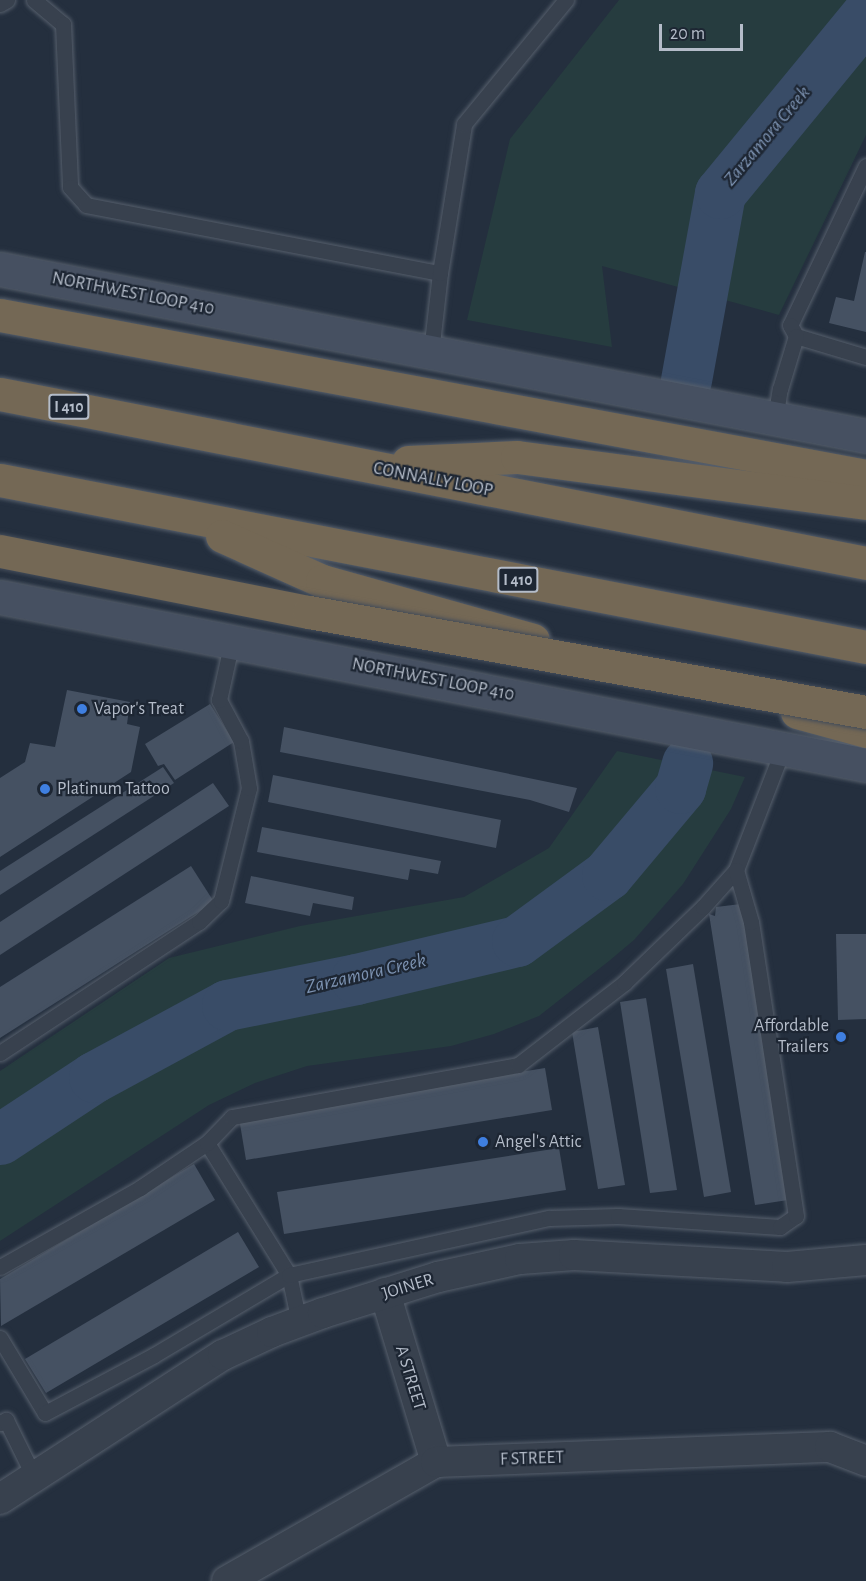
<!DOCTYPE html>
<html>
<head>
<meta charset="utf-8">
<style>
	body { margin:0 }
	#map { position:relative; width:866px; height:1581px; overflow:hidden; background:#242f3e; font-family:"Alegreya Sans",sans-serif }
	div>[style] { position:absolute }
	.green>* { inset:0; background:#263c3f }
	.river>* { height:51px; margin:-25.5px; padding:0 25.5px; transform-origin:25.5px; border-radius:25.5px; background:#394c67 }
	.building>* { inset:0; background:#455162 }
	.roads { filter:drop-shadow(0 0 2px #565f6c) drop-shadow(0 0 2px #565f6c) }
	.lane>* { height:15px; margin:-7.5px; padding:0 7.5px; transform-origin:7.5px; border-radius:7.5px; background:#38414e }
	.street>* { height:30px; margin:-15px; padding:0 15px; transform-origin:15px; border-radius:15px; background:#38414e }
	.secondary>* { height:33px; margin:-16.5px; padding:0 16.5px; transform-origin:16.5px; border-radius:16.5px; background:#465061 }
	.highway>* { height:33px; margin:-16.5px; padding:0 16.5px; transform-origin:16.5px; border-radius:16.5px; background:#746855 }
	.bridges { filter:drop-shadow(0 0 2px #434c59) drop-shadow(0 0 2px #434c59) }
	.highway-bridge>* { height:33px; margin:-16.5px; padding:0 16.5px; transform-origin:16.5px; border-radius:16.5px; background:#746855 }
	.dots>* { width:16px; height:16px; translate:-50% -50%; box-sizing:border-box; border:3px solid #1d2633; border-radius:50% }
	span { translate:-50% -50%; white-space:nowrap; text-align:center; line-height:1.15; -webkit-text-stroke:4.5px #1d2633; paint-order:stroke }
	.shield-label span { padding:2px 4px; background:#1d2633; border:2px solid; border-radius:4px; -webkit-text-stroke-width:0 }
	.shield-label { font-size:16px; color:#b4bcc9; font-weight:700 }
	.street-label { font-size:18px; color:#b4bcc9 }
	.poi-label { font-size:18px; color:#b4bcc9 }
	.left { translate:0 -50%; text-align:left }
	.right { translate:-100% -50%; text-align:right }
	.water-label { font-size:20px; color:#7c92b1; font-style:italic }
	.scale { position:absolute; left:659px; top:24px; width:84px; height:27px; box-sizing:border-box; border:3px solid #b4bcc9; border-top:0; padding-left:8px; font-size:18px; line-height:21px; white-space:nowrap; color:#b4bcc9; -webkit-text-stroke:4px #1d2633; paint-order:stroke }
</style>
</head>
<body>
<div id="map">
	<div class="green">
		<div style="clip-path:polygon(619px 0,866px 0,866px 135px,779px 315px,602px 266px,612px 347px,467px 320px,510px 139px)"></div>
		<div style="clip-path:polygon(617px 751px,745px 777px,731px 809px,683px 884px,634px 940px,609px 961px,539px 1016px,494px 1034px,451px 1046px,307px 1066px,255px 1083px,209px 1105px,0 1241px,0 1071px,169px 958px,300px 926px,464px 897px,549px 848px)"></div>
	</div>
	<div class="river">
		<div style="left:686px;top:380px;width:190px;rotate:-79.7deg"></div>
		<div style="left:720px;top:193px;width:230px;rotate:-50.6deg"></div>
		<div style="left:0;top:1139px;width:113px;rotate:-33.4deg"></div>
		<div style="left:94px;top:1077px;width:151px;rotate:-28.4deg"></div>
		<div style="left:227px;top:1005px;width:132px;rotate:-11.4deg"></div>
		<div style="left:356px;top:979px;width:165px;rotate:-13.3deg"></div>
		<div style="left:517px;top:941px;width:112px;rotate:-36.3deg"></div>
		<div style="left:607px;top:875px;width:114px;rotate:-50deg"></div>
		<div style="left:680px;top:788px;width:26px;rotate:-74deg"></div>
	</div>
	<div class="building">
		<div style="clip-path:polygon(865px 252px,866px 252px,866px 332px,829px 323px,836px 297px,854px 301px)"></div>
		<div style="clip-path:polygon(67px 690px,130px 702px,127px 724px,140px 727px,131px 772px,0 857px,0 778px,25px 762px,30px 743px,55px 747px)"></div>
		<div style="clip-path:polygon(210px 704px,234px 742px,175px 780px,164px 764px,158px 766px,145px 744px)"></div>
		<div style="clip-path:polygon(284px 727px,577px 788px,569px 812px,530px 800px,280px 752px)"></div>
		<div style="clip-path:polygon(163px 767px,174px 783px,0 895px,0 871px)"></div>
		<div style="clip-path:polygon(273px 775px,501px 820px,496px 848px,268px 802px)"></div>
		<div style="clip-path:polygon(213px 783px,229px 806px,0 955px,0 922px)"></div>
		<div style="clip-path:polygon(262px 827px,441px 861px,438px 874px,410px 869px,408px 880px,257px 852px)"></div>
		<div style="clip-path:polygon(191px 866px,214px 902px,0 1038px,0 987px)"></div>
		<div style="clip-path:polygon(251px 876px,354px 897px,352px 910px,313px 903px,310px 916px,245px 903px)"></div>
		<div style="clip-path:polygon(741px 904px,788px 1200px,755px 1205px,709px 914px,715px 916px,716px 907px)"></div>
		<div style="clip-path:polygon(836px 934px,866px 934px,866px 1019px,838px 1020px)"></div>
		<div style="clip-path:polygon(693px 964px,731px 1192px,704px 1197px,666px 969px)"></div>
		<div style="clip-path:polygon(646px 998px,677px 1190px,650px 1193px,620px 1002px)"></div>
		<div style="clip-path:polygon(598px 1027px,625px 1185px,598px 1189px,572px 1032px)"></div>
		<div style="clip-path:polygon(545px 1068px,552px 1110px,246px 1160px,239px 1118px)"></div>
		<div style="clip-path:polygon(559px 1148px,566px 1190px,284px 1234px,277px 1192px)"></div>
		<div style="clip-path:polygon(194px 1164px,215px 1200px,1px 1326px,0 1279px)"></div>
		<div style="clip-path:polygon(238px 1232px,259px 1267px,46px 1393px,25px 1359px)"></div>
	</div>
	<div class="roads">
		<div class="lane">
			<div style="left:34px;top:0;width:38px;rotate:40deg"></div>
			<div style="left:63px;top:24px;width:163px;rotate:87.5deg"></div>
			<div style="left:70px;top:187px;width:24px;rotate:48deg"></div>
			<div style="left:86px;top:205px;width:360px;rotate:10.9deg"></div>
			<div style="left:0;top:4px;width:8px;rotate:-30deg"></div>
			<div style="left:866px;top:166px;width:176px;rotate:115.5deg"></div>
			<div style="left:790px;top:325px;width:13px;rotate:61deg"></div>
			<div style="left:796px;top:336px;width:73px;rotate:16.7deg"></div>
			<div style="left:431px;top:352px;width:80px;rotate:-83.5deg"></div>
			<div style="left:440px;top:273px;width:151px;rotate:-80.8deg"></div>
			<div style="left:464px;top:124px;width:161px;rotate:-50.6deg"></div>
			<div style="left:775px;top:419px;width:30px;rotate:-81deg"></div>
			<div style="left:780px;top:389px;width:55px;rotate:-73.2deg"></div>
			<div style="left:0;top:1053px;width:238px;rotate:-33.4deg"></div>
			<div style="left:199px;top:922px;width:30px;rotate:-44deg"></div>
			<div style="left:221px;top:901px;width:116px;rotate:-76.1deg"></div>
			<div style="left:249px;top:788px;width:48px;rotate:-99.7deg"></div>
			<div style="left:241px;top:741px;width:47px;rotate:-118.2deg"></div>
			<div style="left:219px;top:700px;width:60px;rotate:-77.6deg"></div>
			<div style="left:207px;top:1143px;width:155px;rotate:58.2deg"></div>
			<div style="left:289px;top:1275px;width:48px;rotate:78deg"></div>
			<div style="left:0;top:1267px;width:161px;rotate:-29.4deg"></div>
			<div style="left:140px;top:1188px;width:81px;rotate:-33.9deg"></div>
			<div style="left:207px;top:1143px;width:36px;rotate:-46deg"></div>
			<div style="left:232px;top:1117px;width:291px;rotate:-10.3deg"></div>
			<div style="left:518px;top:1065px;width:134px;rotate:-37.7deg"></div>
			<div style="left:624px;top:983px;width:110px;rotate:-43.9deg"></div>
			<div style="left:703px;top:907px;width:50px;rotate:-48.3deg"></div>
			<div style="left:736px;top:870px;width:130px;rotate:-68.8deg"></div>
			<div style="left:0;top:1338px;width:87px;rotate:59deg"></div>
			<div style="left:45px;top:1413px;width:123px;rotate:-28deg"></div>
			<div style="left:154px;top:1355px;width:157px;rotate:-30.7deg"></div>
			<div style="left:289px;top:1275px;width:266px;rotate:-12.4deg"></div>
			<div style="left:549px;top:1218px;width:69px;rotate:-1.7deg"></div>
			<div style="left:618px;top:1216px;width:162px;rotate:3.9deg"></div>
			<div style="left:780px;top:1227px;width:19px;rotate:-35deg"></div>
			<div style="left:796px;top:1216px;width:297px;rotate:-98.7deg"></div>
			<div style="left:751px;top:922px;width:54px;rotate:-106.1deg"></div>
			<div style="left:0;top:1423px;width:7px;rotate:-27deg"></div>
			<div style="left:6px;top:1420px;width:64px;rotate:63.8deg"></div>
		</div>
		<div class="street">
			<div style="left:385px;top:1293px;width:177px;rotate:73.2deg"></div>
			<div style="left:0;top:1499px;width:265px;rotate:-32.9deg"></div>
			<div style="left:223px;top:1355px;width:54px;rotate:-25.1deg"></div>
			<div style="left:272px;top:1332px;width:54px;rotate:-20.4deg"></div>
			<div style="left:323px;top:1313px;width:121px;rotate:-17.4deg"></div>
			<div style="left:438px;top:1277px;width:84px;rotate:-12.4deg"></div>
			<div style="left:520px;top:1259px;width:54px;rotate:-4.2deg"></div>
			<div style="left:574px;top:1255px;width:213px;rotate:3.2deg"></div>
			<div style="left:787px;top:1267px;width:79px;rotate:-5.1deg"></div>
			<div style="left:227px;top:1581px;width:241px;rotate:-29.7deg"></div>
			<div style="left:436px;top:1462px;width:394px;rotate:-2.2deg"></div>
			<div style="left:830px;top:1447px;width:39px;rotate:21deg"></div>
		</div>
		<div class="secondary">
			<div style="left:0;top:269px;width:882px;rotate:10.91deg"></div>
			<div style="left:0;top:597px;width:882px;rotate:10.98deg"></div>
		</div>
		<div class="highway">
			<div style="left:0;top:315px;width:881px;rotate:10.53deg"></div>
			<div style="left:0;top:394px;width:882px;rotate:11.04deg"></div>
			<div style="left:408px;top:462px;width:109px;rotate:-2.6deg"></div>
			<div style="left:517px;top:457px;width:352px;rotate:7.5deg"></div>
			<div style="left:0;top:480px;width:882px;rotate:10.91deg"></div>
			<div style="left:222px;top:536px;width:110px;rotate:24.2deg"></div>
			<div style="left:322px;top:581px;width:219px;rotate:15.6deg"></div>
			<div style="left:797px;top:712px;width:72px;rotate:15.4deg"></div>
		</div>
	</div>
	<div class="bridges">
		<div class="highway-bridge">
			<div style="left:0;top:551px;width:315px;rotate:11.2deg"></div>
			<div style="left:309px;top:612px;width:566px;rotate:10.18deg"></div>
		</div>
	</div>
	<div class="dots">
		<div style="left:82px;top:709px;background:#3f7fe0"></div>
		<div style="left:45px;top:789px;background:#3f7fe0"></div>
		<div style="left:841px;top:1037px;background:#3f7fe0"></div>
		<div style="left:483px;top:1142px;background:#3f7fe0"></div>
	</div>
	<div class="shield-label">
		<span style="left:69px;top:407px">I 410</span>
		<span style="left:518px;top:580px">I 410</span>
	</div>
	<div class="street-label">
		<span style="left:133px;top:294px;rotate:11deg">NORTHWEST LOOP 410</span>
		<span style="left:433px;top:480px;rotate:11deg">CONNALLY LOOP</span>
		<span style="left:433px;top:680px;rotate:11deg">NORTHWEST LOOP 410</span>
		<span style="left:408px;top:1287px;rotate:-17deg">JOINER</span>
		<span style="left:410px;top:1378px;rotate:73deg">A STREET</span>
		<span style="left:532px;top:1459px;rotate:-2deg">F STREET</span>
	</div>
	<div class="poi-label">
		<span class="left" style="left:94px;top:709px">Vapor's Treat</span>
		<span class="left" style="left:57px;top:789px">Platinum Tattoo</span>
		<span class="right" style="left:829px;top:1037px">Affordable<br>Trailers</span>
		<span class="left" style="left:495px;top:1142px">Angel's Attic</span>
	</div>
	<div class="water-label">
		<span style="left:767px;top:136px;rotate:-50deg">Zarzamora Creek</span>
		<span style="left:366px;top:974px;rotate:-13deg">Zarzamora Creek</span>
	</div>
	<div class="scale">20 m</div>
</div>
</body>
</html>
